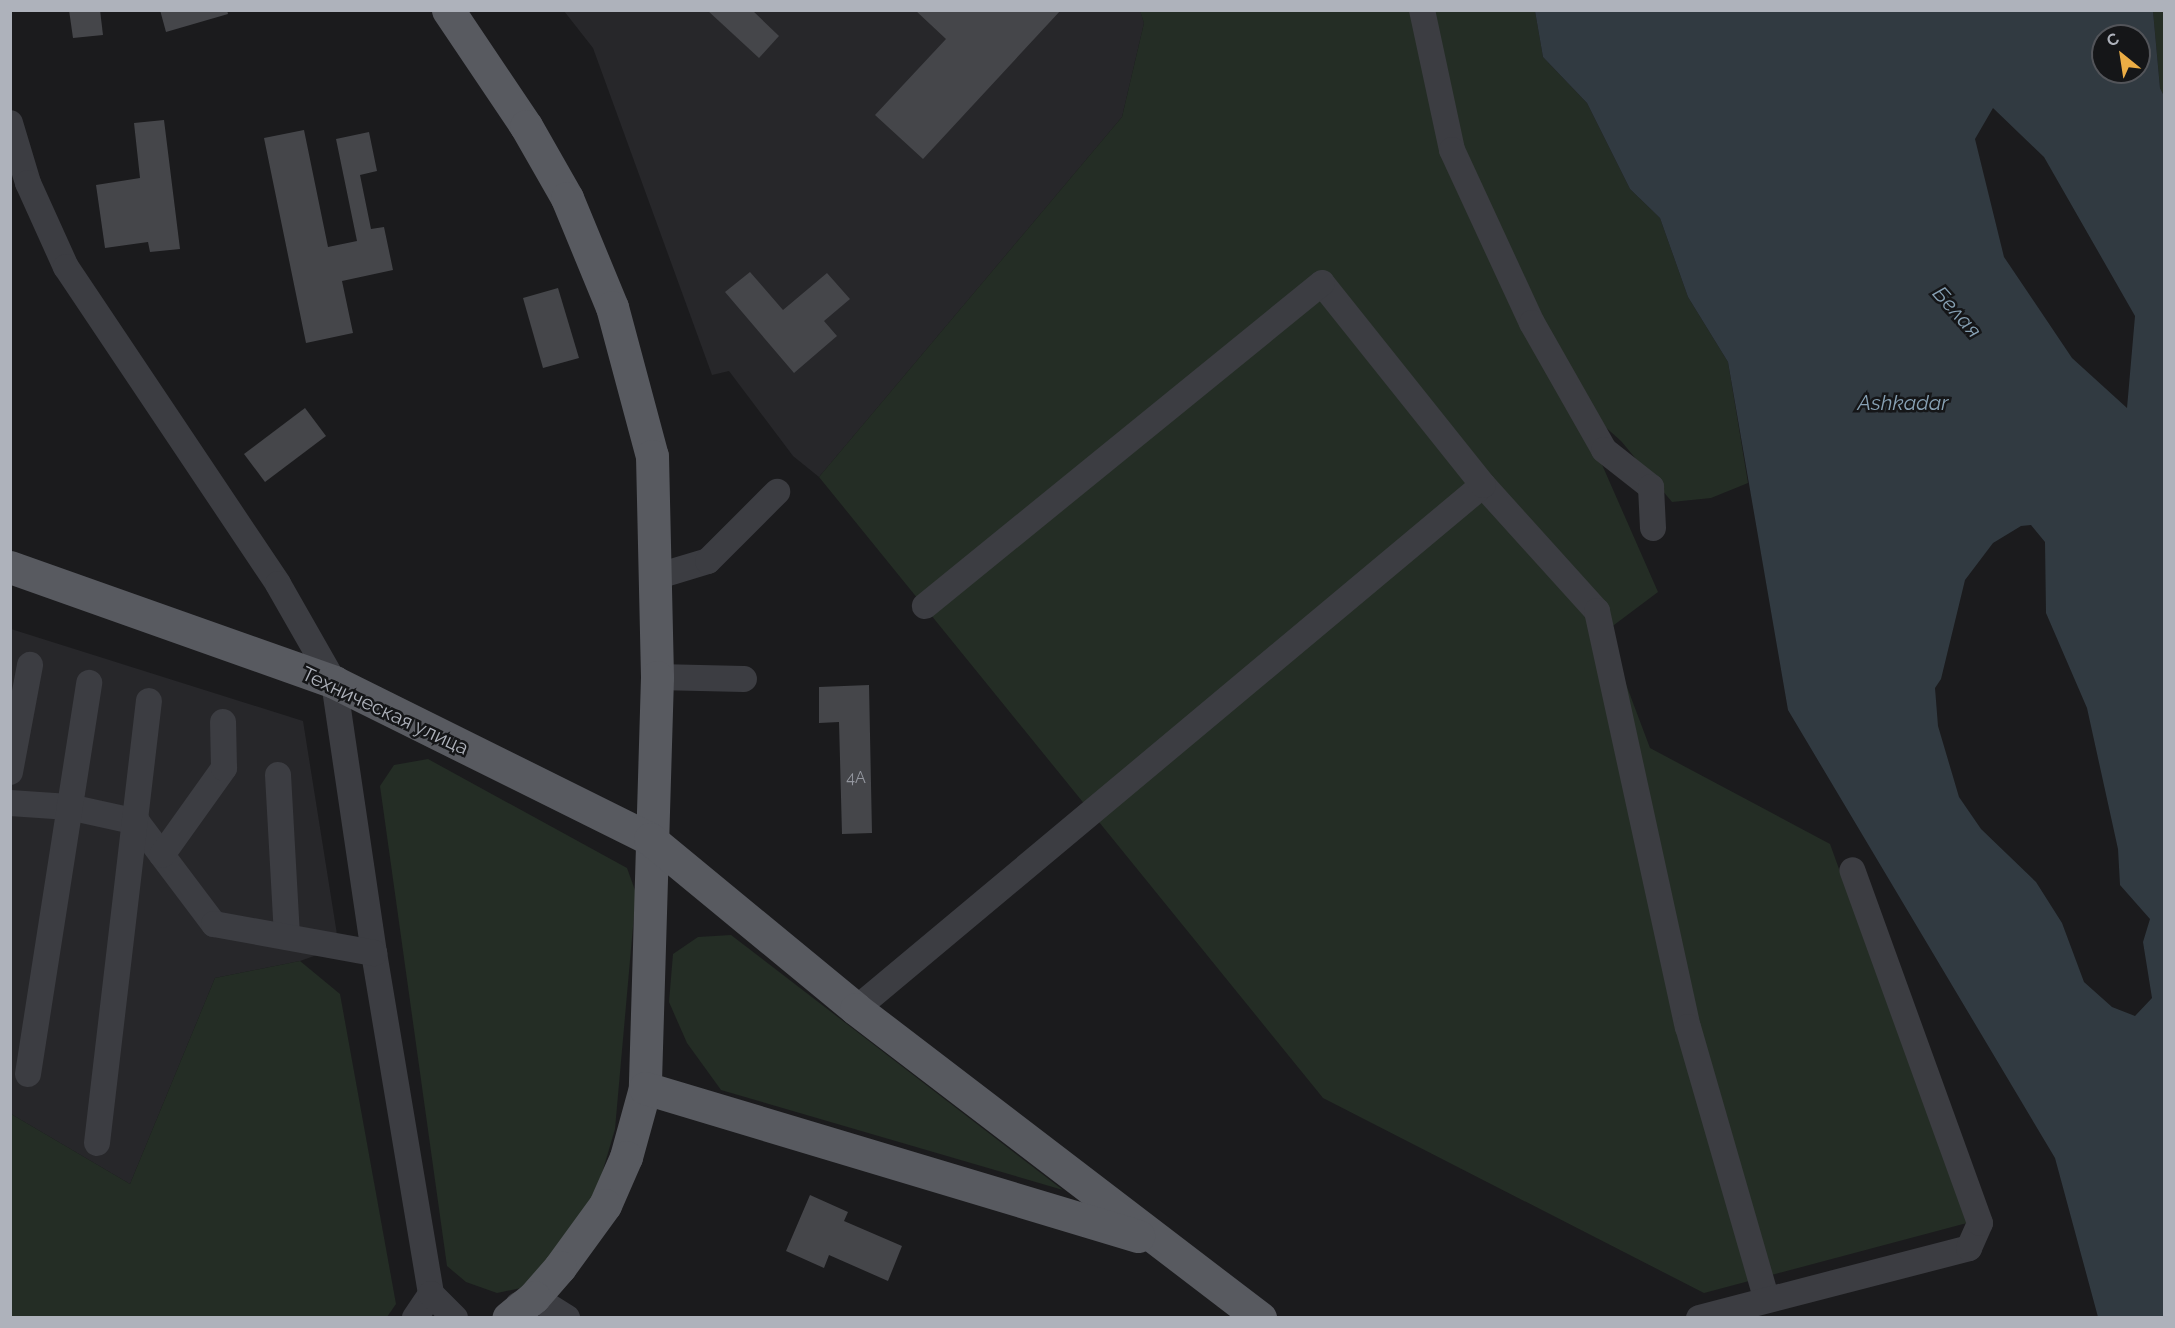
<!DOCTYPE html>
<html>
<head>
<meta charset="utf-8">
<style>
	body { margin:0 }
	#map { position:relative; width:2175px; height:1328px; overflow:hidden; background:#1b1b1d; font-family:Raleway,sans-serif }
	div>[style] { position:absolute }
	.built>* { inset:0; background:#27272a }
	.green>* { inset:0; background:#242d25 }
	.water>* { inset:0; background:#313a41 }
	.building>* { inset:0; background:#45464a }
	.minor>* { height:26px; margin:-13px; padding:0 13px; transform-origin:13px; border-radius:13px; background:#3c3d42 }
	.major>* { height:33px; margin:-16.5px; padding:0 16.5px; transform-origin:16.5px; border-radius:16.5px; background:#585a60 }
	span { translate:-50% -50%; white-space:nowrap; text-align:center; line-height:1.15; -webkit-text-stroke:5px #151618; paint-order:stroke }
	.number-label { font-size:16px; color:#94979f }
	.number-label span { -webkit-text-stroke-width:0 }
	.street-label { font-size:20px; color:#aeb2bb }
	.water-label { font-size:21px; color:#87a1b4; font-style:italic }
	.frame { position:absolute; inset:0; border:12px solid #aeb2bb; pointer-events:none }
	.north { position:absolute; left:2091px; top:24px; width:60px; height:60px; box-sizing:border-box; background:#151618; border:2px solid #525459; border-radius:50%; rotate:330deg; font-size:16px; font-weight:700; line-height:24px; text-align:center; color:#aeb2bb }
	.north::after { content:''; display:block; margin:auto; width:21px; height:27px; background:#ebad45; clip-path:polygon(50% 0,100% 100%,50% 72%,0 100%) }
</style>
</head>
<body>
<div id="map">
	<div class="built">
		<div style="clip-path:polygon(1140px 10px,1144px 23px,1122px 117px,819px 477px,793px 456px,729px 371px,712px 375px,593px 48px,564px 11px)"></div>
		<div style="clip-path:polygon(11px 629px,303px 721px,339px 947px,300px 961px,215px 978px,130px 1184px,11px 1114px)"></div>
	</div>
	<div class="green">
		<div style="clip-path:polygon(1140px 11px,1535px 11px,1543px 57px,1587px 103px,1630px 189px,1660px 218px,1688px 297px,1728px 362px,1748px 483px,1711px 498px,1672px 502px,1621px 441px,1592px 415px,1578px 410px,1658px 592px,1606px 631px,1650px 748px,1830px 844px,1967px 1223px,1704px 1293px,1323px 1098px,819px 477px,1122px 117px,1144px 23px)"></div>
		<div style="clip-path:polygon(2153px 11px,2164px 11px,2164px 96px,2160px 88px)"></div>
		<div style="clip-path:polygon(428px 759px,627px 868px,636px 893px,615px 1129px,598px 1187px,555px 1253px,521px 1288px,497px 1293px,466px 1282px,447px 1266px,380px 786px,394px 765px)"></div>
		<div style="clip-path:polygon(731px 935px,1063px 1190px,721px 1090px,687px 1043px,669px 1002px,673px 954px,698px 937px)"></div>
		<div style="clip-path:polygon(300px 961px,340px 994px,396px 1304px,387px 1317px,11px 1317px,11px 1114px,130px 1184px,215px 978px)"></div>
	</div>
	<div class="water">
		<div style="clip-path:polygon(evenodd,1535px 11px,2153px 11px,2160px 88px,2164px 96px,2164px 1317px,2098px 1317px,2055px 1158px,1788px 710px,1728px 362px,1688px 297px,1660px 218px,1630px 189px,1587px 103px,1543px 57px,1535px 11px,2103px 36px,2139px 36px,2139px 72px,2103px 72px,2103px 36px,1535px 11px,1993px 108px,2044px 157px,2135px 316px,2127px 408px,2072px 358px,2004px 257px,1975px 139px,1993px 108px,1535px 11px,2031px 525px,2045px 542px,2046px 613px,2087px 708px,2118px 849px,2120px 885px,2150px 919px,2143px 942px,2152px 998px,2135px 1016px,2112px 1007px,2084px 982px,2062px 923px,2036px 882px,1981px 829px,1959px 797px,1938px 726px,1935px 688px,1941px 679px,1965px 580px,1993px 543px,2021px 526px,2031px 525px)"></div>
	</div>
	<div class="building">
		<div style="clip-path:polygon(69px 10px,100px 10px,103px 35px,73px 38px)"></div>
		<div style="clip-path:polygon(160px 10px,227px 10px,228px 14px,166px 32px)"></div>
		<div style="clip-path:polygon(707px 10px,752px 10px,779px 36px,759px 58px)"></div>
		<div style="clip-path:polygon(915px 10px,1061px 10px,923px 159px,875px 115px,946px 39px)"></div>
		<div style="clip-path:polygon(164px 120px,180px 249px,150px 252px,148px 242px,105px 248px,96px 185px,140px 178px,134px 123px)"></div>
		<div style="clip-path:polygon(304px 130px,328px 247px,357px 241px,336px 139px,369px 132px,377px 171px,360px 175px,371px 229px,384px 227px,393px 270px,342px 281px,353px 333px,306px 343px,264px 138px)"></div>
		<div style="clip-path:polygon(750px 272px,783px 310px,827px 273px,850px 299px,824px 321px,837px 336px,794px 373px,725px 292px)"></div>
		<div style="clip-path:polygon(558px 288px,579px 358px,543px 368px,523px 298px)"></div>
		<div style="clip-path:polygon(305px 408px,326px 436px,265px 482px,244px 454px)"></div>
		<div style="clip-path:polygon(869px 685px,872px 833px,842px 834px,839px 722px,819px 723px,819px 687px)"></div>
		<div style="clip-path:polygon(810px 1195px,848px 1212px,844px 1221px,902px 1246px,888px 1281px,829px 1255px,824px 1268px,786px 1251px)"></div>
	</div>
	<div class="minor">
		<div style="left:1422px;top:10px;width:143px;rotate:77.9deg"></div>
		<div style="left:1452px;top:150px;width:191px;rotate:65.2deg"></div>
		<div style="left:1532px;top:323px;width:146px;rotate:60.4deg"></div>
		<div style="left:1604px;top:450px;width:60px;rotate:38.2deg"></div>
		<div style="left:1651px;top:487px;width:41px;rotate:87.2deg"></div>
		<div style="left:10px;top:123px;width:63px;rotate:73.3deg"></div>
		<div style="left:28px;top:183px;width:92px;rotate:65.7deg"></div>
		<div style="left:66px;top:267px;width:381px;rotate:56.2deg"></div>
		<div style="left:278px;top:584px;width:113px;rotate:60.3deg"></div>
		<div style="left:334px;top:682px;width:274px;rotate:81.6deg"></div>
		<div style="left:374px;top:953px;width:346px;rotate:80.5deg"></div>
		<div style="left:431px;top:1294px;width:29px;rotate:124deg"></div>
		<div style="left:1483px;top:485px;width:170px;rotate:47.9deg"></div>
		<div style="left:1597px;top:611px;width:426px;rotate:77.7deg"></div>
		<div style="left:1688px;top:1027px;width:284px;rotate:73.9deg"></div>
		<div style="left:655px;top:577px;width:55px;rotate:-16.8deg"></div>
		<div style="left:708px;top:561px;width:98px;rotate:-45deg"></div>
		<div style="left:657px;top:677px;width:87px;rotate:1.3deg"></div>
		<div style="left:10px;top:772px;width:109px;rotate:-79.4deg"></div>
		<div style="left:278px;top:775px;width:162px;rotate:86.8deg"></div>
		<div style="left:10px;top:803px;width:59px;rotate:3.9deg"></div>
		<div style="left:69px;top:807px;width:70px;rotate:12.4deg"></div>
		<div style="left:137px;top:822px;width:128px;rotate:53deg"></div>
		<div style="left:214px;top:924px;width:163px;rotate:10.3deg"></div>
		<div style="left:162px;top:855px;width:107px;rotate:-54.5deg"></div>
		<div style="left:224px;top:768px;width:46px;rotate:-91.2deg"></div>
		<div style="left:856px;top:1009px;width:817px;rotate:-39.89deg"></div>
		<div style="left:1483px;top:485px;width:258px;rotate:-128.6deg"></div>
		<div style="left:1322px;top:283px;width:512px;rotate:140.87deg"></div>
		<div style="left:28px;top:1074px;width:396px;rotate:-81.1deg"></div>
		<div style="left:97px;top:1143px;width:445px;rotate:-83.3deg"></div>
		<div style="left:431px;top:1294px;width:34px;rotate:45deg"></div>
		<div style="left:518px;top:1305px;width:18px;rotate:-27deg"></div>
		<div style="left:534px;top:1297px;width:39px;rotate:32deg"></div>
		<div style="left:1699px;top:1318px;width:279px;rotate:-14.5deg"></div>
		<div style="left:1969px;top:1248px;width:27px;rotate:-66deg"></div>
		<div style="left:1980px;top:1223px;width:375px;rotate:-109.9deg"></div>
	</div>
	<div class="major">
		<div style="left:448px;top:10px;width:140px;rotate:56.1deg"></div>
		<div style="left:526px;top:126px;width:83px;rotate:60.3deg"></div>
		<div style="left:567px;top:198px;width:118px;rotate:67.6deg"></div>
		<div style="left:612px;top:307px;width:154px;rotate:75deg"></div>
		<div style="left:652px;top:456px;width:221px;rotate:88.7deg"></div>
		<div style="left:657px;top:677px;width:411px;rotate:91.7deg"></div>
		<div style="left:645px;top:1088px;width:72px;rotate:105.4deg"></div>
		<div style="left:626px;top:1157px;width:52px;rotate:113.6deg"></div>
		<div style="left:605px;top:1205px;width:77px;rotate:126deg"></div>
		<div style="left:560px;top:1267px;width:40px;rotate:131deg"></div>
		<div style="left:534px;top:1297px;width:33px;rotate:141deg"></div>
		<div style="left:10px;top:567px;width:344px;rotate:19.5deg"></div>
		<div style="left:334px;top:682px;width:353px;rotate:26.4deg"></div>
		<div style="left:650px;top:839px;width:267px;rotate:39.5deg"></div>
		<div style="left:856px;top:1009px;width:509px;rotate:37.41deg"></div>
		<div style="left:645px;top:1088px;width:515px;rotate:16.71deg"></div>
	</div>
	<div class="number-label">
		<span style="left:856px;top:778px">4А</span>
	</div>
	<div class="street-label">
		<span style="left:385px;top:711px;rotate:25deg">Техническая улица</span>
	</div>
	<div class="water-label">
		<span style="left:1957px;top:312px;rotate:48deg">Белая</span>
		<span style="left:1903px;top:403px">Ashkadar</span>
	</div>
	<div class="frame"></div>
	<div class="north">С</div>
</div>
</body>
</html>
